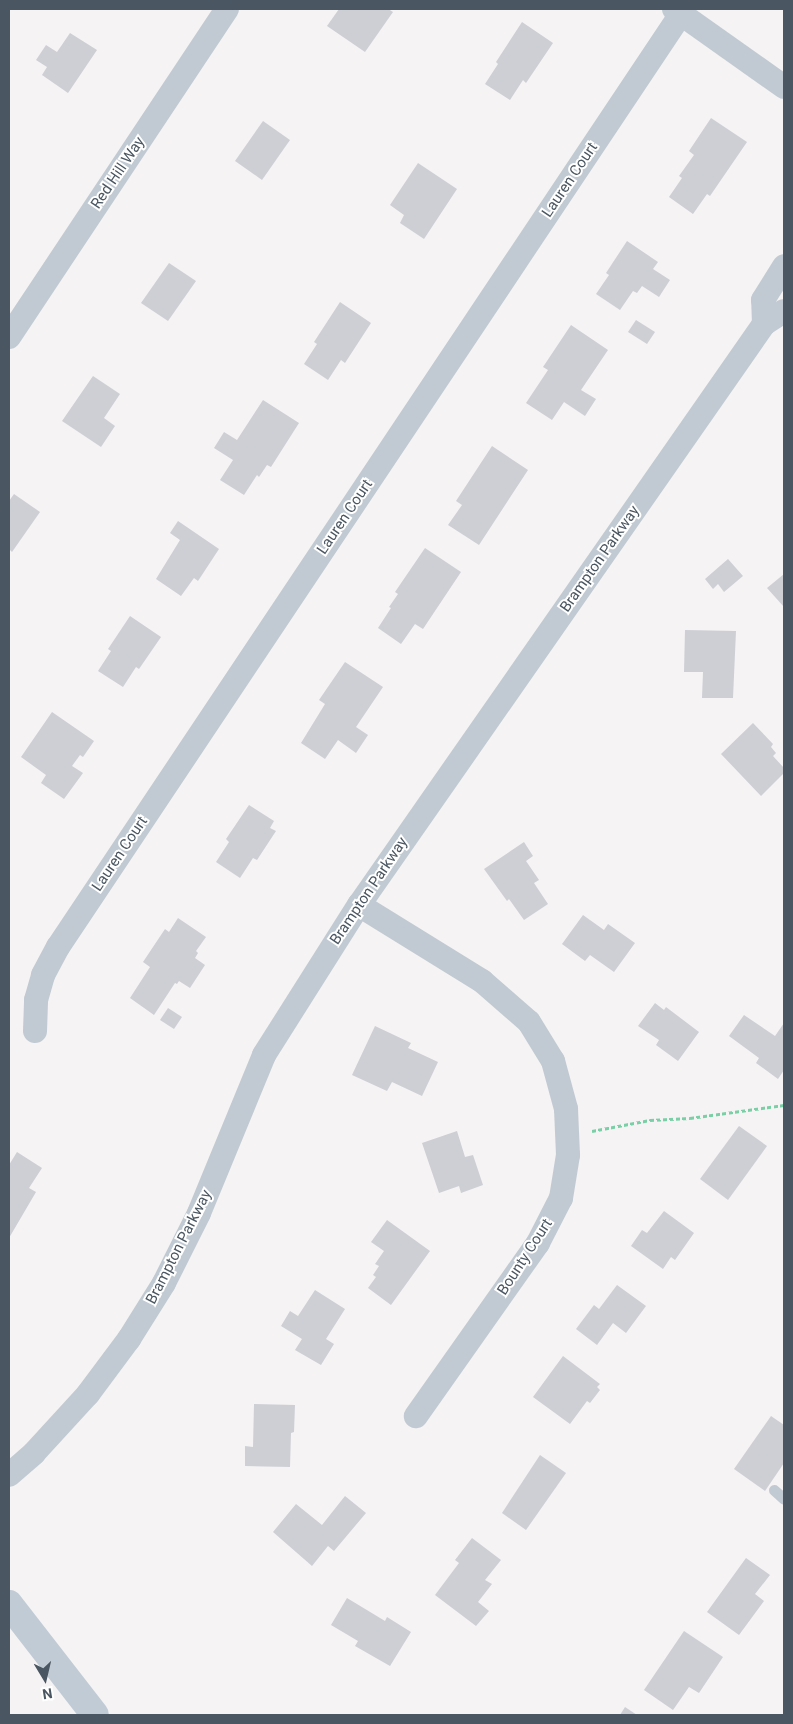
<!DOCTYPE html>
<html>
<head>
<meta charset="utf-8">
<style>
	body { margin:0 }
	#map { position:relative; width:793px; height:1724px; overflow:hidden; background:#f5f3f3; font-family:Roboto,sans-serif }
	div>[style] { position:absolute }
	.building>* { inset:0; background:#cdcfd5 }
	.path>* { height:3px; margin-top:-1.5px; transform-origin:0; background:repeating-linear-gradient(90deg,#7ad0a6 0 4px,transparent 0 6.5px) }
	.service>* { height:11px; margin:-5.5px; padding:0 5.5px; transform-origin:5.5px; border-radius:5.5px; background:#c1cad2 }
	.minor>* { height:24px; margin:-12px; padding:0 12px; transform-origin:12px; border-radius:12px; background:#c1cad2 }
	.secondary>* { height:28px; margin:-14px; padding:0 14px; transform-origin:14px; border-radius:14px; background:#c1cbd6 }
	span { translate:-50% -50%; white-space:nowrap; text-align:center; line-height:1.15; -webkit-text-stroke:4px #fff; paint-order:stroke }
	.street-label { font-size:15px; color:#4a5661 }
	.frame { position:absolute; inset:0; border:10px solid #4a5661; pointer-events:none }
	.north { position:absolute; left:20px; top:1654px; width:50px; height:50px; -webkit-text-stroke:4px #fff; paint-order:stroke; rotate:171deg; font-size:14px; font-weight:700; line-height:20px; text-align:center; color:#4a5661 }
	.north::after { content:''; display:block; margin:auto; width:18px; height:22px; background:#4a5661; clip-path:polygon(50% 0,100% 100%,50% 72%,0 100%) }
</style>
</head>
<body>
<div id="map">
	<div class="building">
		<div style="clip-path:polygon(339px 9px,388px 9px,393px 12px,365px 52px,327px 26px)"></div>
		<div style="clip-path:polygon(522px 22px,553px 43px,526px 83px,523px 80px,510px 100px,485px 84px,498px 64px,496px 62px)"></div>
		<div style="clip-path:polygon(70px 33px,97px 50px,68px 93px,42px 75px,47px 67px,36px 60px,46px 45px,57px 52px)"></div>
		<div style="clip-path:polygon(711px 118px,747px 142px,710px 196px,707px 194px,693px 214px,669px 197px,682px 178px,679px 176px,694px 155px,689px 151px)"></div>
		<div style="clip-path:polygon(263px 121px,290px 140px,262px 180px,235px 161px)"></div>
		<div style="clip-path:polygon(418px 163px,457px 189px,424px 239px,400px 223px,404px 215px,390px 205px)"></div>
		<div style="clip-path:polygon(627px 241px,658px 262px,653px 269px,670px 280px,659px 297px,642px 286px,637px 293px,633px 291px,620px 310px,596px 294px,609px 275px,606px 273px)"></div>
		<div style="clip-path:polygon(169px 263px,196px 281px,168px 321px,141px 303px)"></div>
		<div style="clip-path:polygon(340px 302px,371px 323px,345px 363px,341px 360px,328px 380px,304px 364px,317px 344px,314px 342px)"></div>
		<div style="clip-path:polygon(636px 320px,655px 332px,647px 344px,628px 332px)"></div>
		<div style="clip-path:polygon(571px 325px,608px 350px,581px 390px,596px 399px,585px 416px,564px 402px,552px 420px,526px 403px,548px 370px,543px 367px)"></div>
		<div style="clip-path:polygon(93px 376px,120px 394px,104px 418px,115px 426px,101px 447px,62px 421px)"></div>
		<div style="clip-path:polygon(263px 400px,299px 423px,271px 467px,267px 465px,259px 477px,257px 475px,244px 495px,220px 480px,233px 460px,214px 448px,224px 432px,237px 440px)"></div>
		<div style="clip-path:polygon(492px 446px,528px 470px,479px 545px,448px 525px,462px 505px,456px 501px)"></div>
		<div style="clip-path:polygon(14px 494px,40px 512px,12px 552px,9px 549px,9px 501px)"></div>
		<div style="clip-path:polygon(178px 521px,219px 549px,198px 581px,194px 578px,181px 596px,156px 579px,180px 540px,170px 533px)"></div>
		<div style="clip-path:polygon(425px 548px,461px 572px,423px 629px,415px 624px,401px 644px,378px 628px,391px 608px,389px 607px,398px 594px,395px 592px)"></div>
		<div style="clip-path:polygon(728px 559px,743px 576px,724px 592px,718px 584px,713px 589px,705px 579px)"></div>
		<div style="clip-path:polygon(784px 574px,784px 607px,767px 588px)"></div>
		<div style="clip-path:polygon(130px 616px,161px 637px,139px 669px,136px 667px,123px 687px,98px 671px,111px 651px,108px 649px)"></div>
		<div style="clip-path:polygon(685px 630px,736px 631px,733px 698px,702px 698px,703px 672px,684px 672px)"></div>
		<div style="clip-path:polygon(345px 662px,383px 687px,356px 727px,368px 735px,356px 753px,338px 740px,325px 759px,301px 743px,325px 704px,319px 700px)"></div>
		<div style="clip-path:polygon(52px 712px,94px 741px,83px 757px,80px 755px,72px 766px,83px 773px,64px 799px,41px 783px,46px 775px,21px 757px)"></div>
		<div style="clip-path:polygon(753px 723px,773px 744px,771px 747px,776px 753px,773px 756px,784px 768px,784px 773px,761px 796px,721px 754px)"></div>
		<div style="clip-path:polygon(249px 805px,274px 821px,270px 828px,276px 831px,257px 860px,253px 858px,240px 878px,216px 862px,229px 842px,226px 839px)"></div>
		<div style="clip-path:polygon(524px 842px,533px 856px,526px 861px,539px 880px,534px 883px,548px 904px,524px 920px,509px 899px,507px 901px,484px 869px)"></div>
		<div style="clip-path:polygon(583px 915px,604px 930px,608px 924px,635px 943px,614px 972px,590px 955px,585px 961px,562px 944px)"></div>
		<div style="clip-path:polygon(178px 918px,206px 937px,196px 951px,198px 953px,195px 958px,205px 965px,190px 988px,179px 981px,177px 984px,175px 983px,154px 1015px,130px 998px,150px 967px,143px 962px,165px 929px,169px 932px)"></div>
		<div style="clip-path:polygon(655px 1003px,664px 1010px,666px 1007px,699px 1032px,678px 1061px,656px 1045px,659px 1040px,638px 1026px)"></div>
		<div style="clip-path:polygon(168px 1008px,182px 1017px,174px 1029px,160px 1020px)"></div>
		<div style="clip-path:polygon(744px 1015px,775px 1036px,784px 1023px,784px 1070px,778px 1079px,756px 1063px,759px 1058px,729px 1036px)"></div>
		<div style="clip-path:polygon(375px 1026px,411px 1043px,408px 1048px,438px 1062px,422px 1096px,392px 1082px,387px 1091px,352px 1075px)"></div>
		<div style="clip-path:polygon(739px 1126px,767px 1146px,728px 1200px,700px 1179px)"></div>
		<div style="clip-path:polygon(457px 1131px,465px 1157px,473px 1155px,483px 1185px,461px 1193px,459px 1186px,439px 1193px,422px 1143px)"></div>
		<div style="clip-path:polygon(17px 1152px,42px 1168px,29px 1188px,36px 1192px,9px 1238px,9px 1165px)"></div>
		<div style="clip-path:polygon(664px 1211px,694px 1233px,675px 1260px,671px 1257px,663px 1269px,631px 1246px,642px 1230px,647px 1233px)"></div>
		<div style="clip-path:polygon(387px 1220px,430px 1251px,391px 1305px,368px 1288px,376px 1277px,373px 1275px,379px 1266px,375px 1264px,384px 1251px,371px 1242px)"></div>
		<div style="clip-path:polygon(617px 1285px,646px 1306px,626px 1333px,613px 1323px,597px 1345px,576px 1329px,594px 1305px,599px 1309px)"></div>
		<div style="clip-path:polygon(315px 1290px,345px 1309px,326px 1339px,334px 1344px,321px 1365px,295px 1350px,302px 1339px,281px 1326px,290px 1311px,298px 1316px)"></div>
		<div style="clip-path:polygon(563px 1356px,600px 1384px,597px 1387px,600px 1390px,590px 1403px,587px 1401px,570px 1424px,533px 1397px)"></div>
		<div style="clip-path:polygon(254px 1404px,295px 1405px,294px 1432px,291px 1433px,290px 1467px,245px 1466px,245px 1446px,253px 1447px)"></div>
		<div style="clip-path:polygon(771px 1416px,784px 1425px,784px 1463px,765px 1491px,734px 1469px)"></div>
		<div style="clip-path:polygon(540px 1455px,566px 1473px,526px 1530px,502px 1513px)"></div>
		<div style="clip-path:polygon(345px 1496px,366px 1513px,334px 1551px,328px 1546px,312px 1566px,273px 1532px,296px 1504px,322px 1525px)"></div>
		<div style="clip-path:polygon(472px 1538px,501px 1560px,485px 1580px,492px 1584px,478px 1602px,489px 1611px,476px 1626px,435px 1595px,459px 1563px,455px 1560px)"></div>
		<div style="clip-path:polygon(746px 1558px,770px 1575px,755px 1594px,764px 1601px,739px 1635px,707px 1612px)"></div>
		<div style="clip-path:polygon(347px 1598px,385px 1621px,387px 1617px,411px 1632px,390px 1666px,355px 1646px,358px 1641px,331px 1625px)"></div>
		<div style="clip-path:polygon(684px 1631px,723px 1657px,699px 1693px,689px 1687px,673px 1710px,644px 1690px)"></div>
		<div style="clip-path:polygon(625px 1707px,637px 1715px,620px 1715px)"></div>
	</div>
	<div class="path">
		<div style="left:592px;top:1131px;width:59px;rotate:-10.7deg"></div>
		<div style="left:650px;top:1120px;width:40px;rotate:-2.9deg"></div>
		<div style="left:690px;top:1118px;width:95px;rotate:-7.9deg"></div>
	</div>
	<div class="service">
		<div style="left:774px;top:1490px;width:13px;rotate:42deg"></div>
	</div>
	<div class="minor">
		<div style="left:674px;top:9px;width:135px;rotate:35.3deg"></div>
		<div style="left:764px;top:324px;width:24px;rotate:-92deg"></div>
		<div style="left:763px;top:300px;width:40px;rotate:-58deg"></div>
		<div style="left:9px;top:337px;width:394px;rotate:-56.4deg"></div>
		<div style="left:359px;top:905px;width:145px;rotate:31.7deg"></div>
		<div style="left:482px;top:981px;width:62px;rotate:41.1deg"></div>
		<div style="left:529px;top:1022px;width:46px;rotate:58.4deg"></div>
		<div style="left:553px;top:1061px;width:50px;rotate:74.8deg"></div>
		<div style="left:566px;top:1109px;width:46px;rotate:87.5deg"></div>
		<div style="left:568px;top:1155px;width:44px;rotate:99.2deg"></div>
		<div style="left:561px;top:1198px;width:51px;rotate:117.1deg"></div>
		<div style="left:538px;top:1243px;width:212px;rotate:125.2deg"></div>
		<div style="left:35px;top:1031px;width:31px;rotate:-88deg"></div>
		<div style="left:36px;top:1000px;width:26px;rotate:-74deg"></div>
		<div style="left:43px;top:975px;width:32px;rotate:-62deg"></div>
		<div style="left:58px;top:947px;width:1122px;rotate:-56.27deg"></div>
		<div style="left:9px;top:1475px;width:33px;rotate:-41deg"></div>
		<div style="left:34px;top:1453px;width:80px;rotate:-47.5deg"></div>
		<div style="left:88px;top:1394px;width:69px;rotate:-53.3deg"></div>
		<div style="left:129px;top:1339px;width:66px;rotate:-58deg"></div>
		<div style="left:164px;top:1283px;width:78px;rotate:-63.4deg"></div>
		<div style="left:199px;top:1213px;width:171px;rotate:-67.6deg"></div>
		<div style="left:264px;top:1055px;width:178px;rotate:-57.7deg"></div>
		<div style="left:359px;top:905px;width:708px;rotate:-55.12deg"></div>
		<div style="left:764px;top:324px;width:24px;rotate:-33deg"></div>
	</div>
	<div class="secondary">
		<div style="left:9px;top:1604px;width:140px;rotate:52.2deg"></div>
	</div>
	<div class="street-label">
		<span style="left:118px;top:173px;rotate:-56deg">Red Hill Way</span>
		<span style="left:570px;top:180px;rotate:-56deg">Lauren Court</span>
		<span style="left:345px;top:517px;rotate:-56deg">Lauren Court</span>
		<span style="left:600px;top:559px;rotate:-55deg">Brampton Parkway</span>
		<span style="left:120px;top:854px;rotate:-56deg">Lauren Court</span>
		<span style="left:369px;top:891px;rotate:-56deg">Brampton Parkway</span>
		<span style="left:179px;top:1247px;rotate:-63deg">Brampton Parkway</span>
		<span style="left:525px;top:1257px;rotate:-57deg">Bounty Court</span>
	</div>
	<div class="frame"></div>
	<div class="north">N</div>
</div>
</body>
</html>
